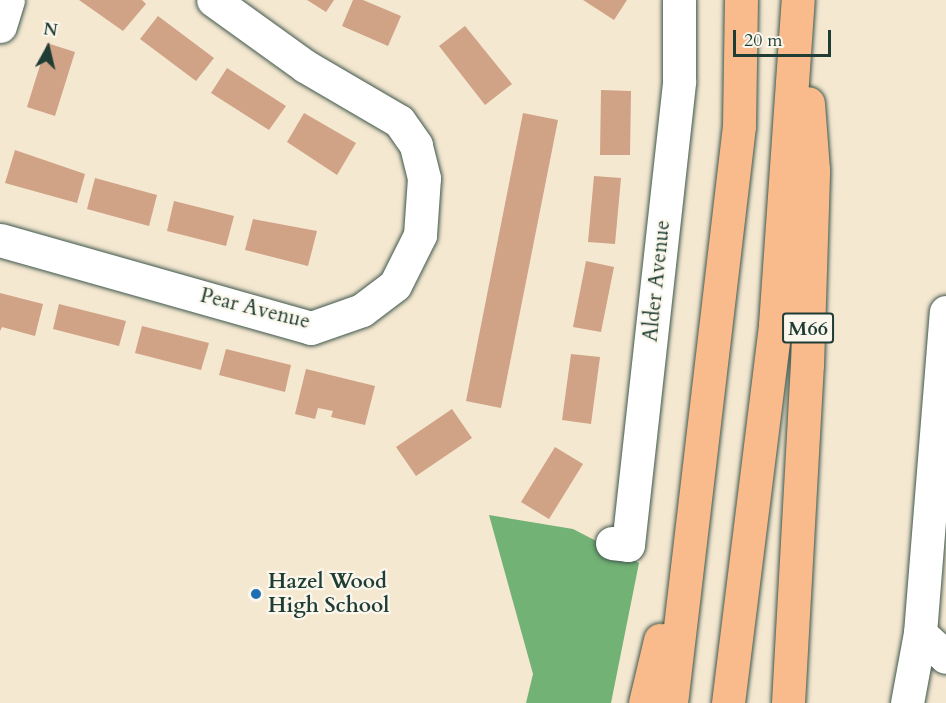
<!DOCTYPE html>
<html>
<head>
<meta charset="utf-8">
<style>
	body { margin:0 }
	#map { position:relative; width:946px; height:703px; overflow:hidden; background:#f5e8d1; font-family:Cardo,serif }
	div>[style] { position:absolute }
	.forest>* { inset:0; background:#72b274 }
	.building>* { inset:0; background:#d0a286 }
	.roads { filter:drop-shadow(0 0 2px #3f574c) drop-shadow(0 0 2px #3f574c) }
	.minor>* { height:33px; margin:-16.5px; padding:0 16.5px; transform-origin:16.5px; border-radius:16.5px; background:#fff }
	.highway>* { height:33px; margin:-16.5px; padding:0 16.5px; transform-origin:16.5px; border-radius:16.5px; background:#fabb8c }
	.dots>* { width:16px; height:16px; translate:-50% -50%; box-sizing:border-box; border:3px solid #fbf7ec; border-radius:50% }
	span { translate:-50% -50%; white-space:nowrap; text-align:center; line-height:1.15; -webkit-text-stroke:4.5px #fbf7ec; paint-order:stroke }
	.shield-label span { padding:2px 4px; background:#fbf7ec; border:2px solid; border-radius:4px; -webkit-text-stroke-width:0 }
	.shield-label { font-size:20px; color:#1f3d34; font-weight:700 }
	.street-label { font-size:21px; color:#1f3d34 }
	.poi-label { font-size:21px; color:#1f3d34; font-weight:700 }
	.left { translate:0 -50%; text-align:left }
	.north { position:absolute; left:18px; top:18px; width:60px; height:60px; -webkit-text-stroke:4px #fbf7ec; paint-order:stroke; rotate:8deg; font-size:16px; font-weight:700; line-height:24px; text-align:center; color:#1f3d34 }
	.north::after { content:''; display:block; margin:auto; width:21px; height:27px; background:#1f3d34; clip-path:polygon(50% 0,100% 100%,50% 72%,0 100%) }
	.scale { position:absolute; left:733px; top:30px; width:98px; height:27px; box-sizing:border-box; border:3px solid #1f3d34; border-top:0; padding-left:8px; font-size:18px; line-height:21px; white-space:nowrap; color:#1f3d34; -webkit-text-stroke:4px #fbf7ec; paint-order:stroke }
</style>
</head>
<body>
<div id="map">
	<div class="forest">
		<div style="clip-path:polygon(489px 515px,573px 529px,639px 563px,611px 703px,526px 703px,533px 674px)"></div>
	</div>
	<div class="building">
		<div style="clip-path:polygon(79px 0,142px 0,146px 4px,123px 31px)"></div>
		<div style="clip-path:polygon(307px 0,334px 0,326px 12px)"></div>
		<div style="clip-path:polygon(353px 0,363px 0,401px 16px,388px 46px,342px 26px)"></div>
		<div style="clip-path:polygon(583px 0,627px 0,614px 20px)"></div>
		<div style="clip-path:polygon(158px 16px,214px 58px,196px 81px,140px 39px)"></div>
		<div style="clip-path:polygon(465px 26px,512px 84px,485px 105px,439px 46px)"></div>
		<div style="clip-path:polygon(47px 43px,75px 52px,55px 116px,27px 107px)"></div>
		<div style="clip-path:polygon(227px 68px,286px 106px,269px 130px,211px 93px)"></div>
		<div style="clip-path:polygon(601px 90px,631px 91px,630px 155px,600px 155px)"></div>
		<div style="clip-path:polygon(304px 113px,356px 143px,337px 175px,287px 142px)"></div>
		<div style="clip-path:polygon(523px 113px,558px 120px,501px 408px,466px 401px)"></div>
		<div style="clip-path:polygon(15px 150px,85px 174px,77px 203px,5px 183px)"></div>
		<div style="clip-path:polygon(594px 176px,621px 178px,615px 244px,588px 242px)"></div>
		<div style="clip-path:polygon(95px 178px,157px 195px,149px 226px,87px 209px)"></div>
		<div style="clip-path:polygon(174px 201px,234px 216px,226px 246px,167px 231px)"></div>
		<div style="clip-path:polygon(253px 219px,317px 231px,308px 266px,245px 250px)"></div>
		<div style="clip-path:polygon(586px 261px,614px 267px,601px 332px,573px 327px)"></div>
		<div style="clip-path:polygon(0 293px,43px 304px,35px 336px,2px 327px,0 331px)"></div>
		<div style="clip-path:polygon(59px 304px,126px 321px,119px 346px,53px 329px)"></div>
		<div style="clip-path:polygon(142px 326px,209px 343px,201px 370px,135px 353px)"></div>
		<div style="clip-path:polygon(226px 349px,291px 365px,285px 392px,219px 375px)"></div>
		<div style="clip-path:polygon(571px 354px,600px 357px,591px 424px,562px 420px)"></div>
		<div style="clip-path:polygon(306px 369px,375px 386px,365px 425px,331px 417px,333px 411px,318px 408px,315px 419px,295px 414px)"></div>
		<div style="clip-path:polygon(452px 409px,472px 438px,416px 476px,396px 447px)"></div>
		<div style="clip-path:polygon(555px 447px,583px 464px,549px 519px,521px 502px)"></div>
	</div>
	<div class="roads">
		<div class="minor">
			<div style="left:0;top:26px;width:27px;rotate:-73deg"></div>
			<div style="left:0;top:240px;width:323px;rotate:15.8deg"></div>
			<div style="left:311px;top:328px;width:54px;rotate:-19.4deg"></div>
			<div style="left:362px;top:310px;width:41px;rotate:-37.1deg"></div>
			<div style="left:395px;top:285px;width:56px;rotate:-63.4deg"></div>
			<div style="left:420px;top:235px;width:57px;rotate:-86deg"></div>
			<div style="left:424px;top:178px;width:34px;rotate:-104deg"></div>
			<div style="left:416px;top:145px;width:29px;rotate:-125deg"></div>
			<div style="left:399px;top:121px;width:109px;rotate:-149.7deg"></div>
			<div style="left:305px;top:66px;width:113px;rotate:-144.3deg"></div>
			<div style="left:612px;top:543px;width:16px;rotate:7deg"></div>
			<div style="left:628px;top:545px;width:467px;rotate:-83.7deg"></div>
			<div style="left:679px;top:81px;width:81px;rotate:-90deg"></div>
			<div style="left:920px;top:633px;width:35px;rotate:43deg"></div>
			<div style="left:907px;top:703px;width:71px;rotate:-79.5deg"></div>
			<div style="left:920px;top:633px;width:322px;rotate:-85.4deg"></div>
		</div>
		<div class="highway">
			<div style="left:645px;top:703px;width:65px;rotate:-76.6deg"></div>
			<div style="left:671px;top:703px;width:581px;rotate:-83.28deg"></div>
			<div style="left:739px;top:126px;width:126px;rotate:-89.1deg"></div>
			<div style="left:728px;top:703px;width:381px;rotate:-82.9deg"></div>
			<div style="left:775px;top:325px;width:326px;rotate:-86deg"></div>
			<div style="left:788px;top:703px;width:339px;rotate:-86.8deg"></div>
			<div style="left:807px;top:365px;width:195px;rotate:-88.2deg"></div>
			<div style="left:813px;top:170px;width:67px;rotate:-94.3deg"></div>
		</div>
	</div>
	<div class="dots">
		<div style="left:256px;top:594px;background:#1f6fb2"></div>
	</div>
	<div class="shield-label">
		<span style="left:808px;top:328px">M66</span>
	</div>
	<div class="street-label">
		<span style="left:657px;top:281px;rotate:-84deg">Alder Avenue</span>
		<span style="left:255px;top:309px;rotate:14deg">Pear Avenue</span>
	</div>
	<div class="poi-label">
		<span class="left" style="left:268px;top:594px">Hazel Wood<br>High School</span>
	</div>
	<div class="north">N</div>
	<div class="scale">20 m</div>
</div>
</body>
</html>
